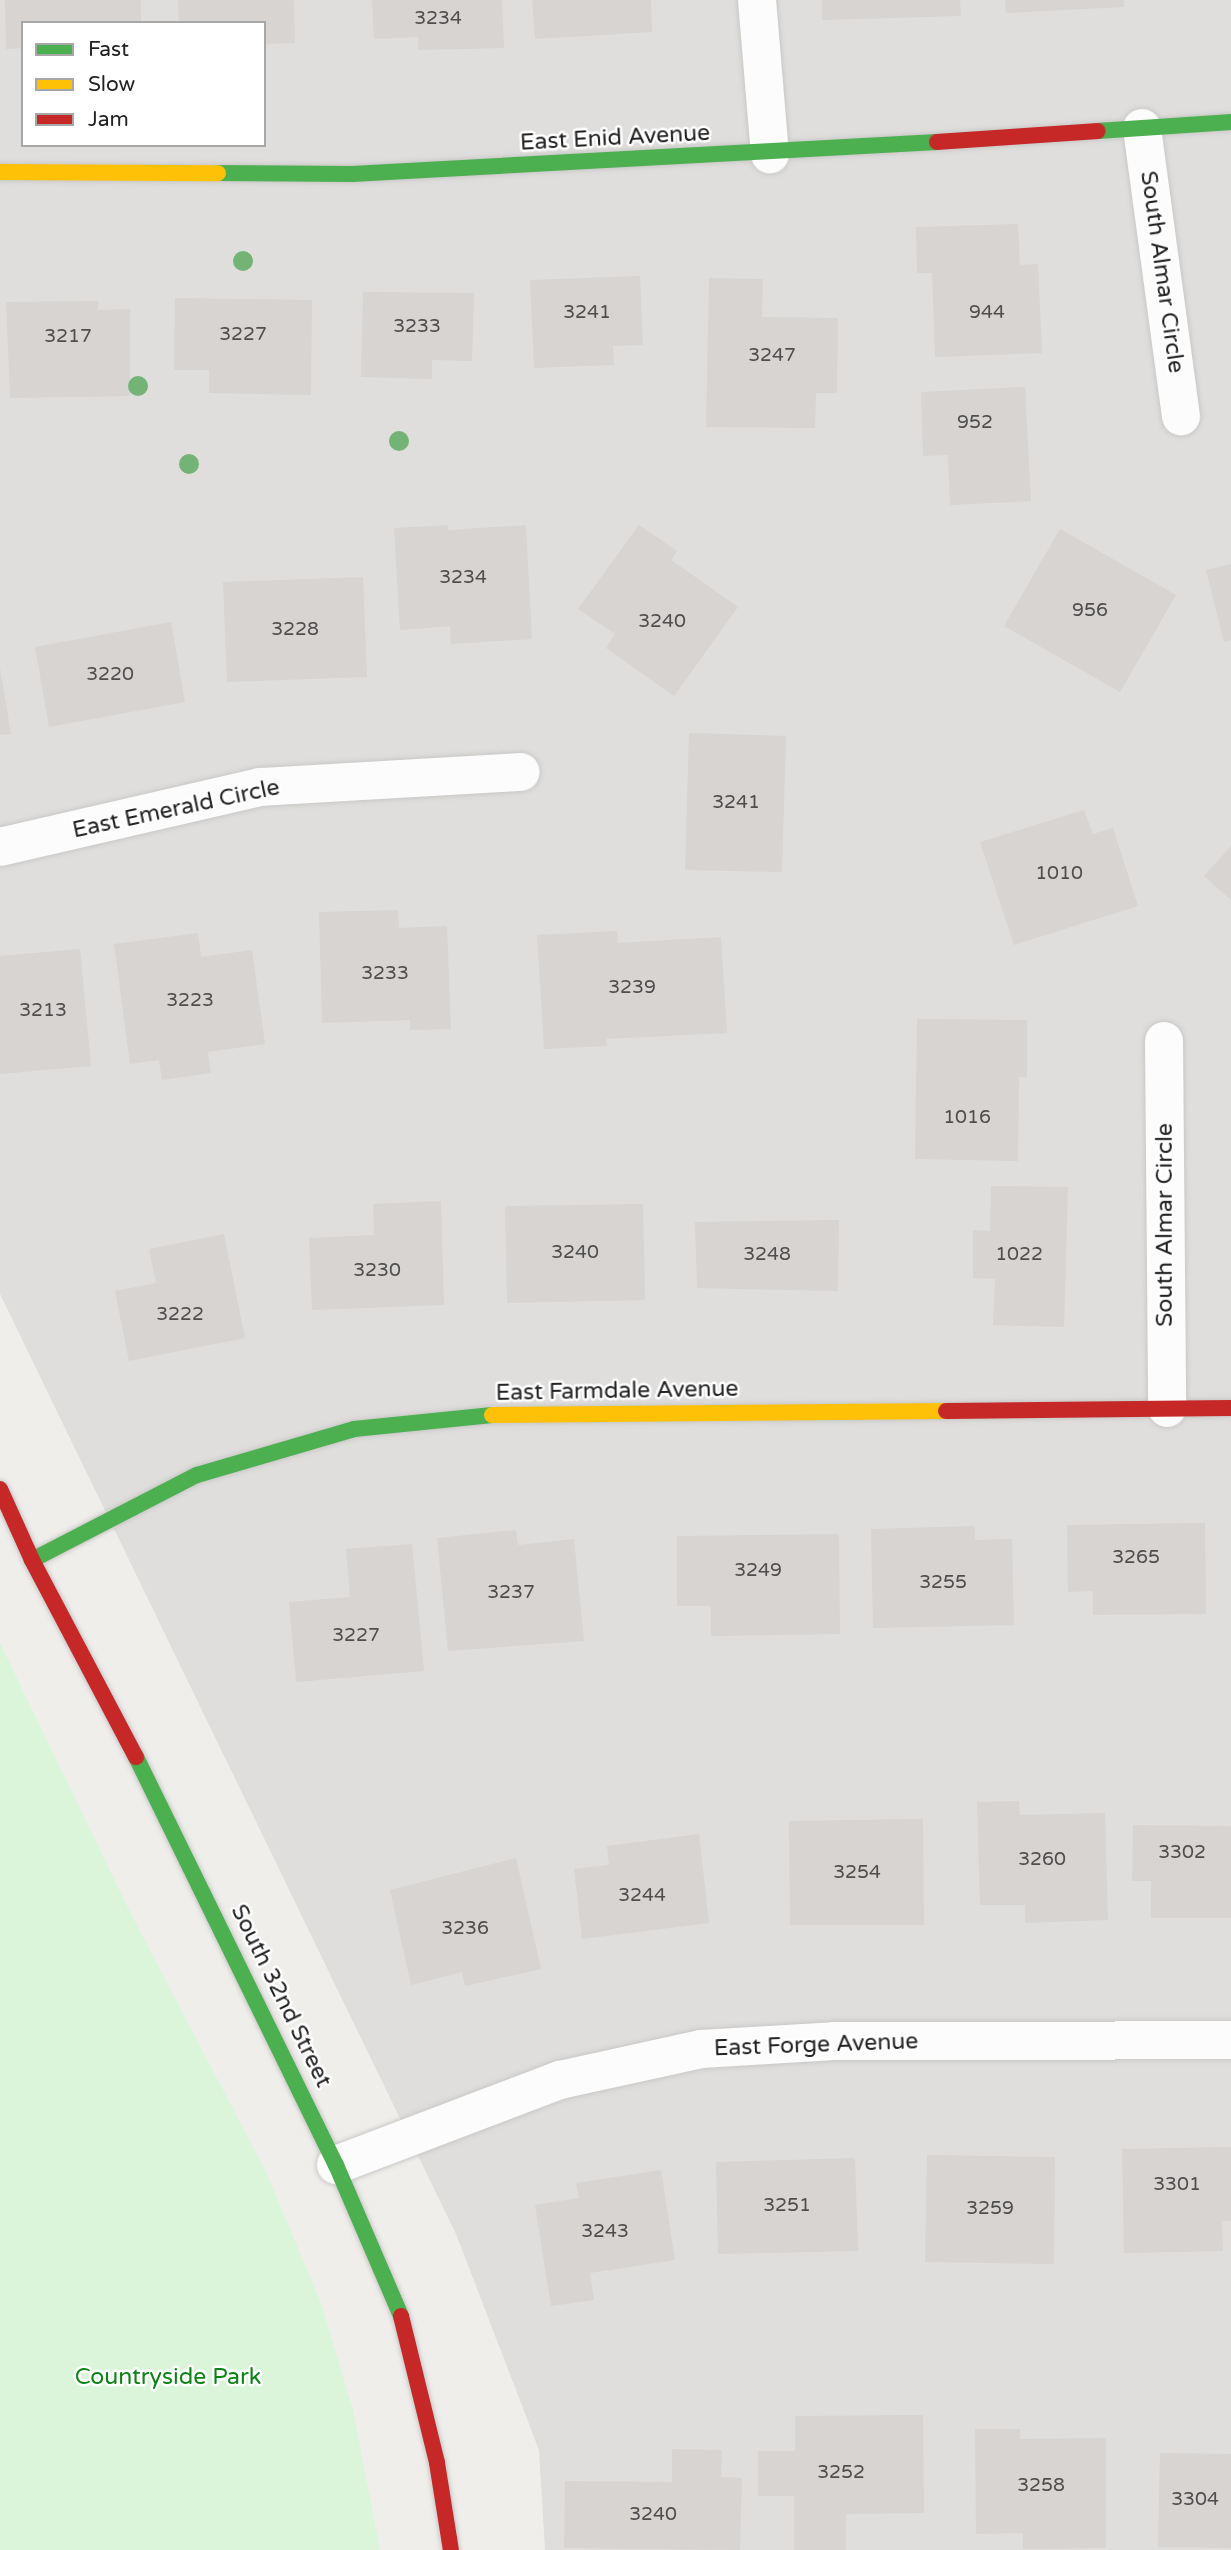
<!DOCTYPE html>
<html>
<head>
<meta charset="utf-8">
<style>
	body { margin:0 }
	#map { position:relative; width:1231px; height:2550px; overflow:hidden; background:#f0eeeb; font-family:"Varela Round",sans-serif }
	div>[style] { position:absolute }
	.residential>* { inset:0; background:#dfdedc }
	.park>* { inset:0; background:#daf5da }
	.building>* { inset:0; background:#d7d4d2 }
	.roads { filter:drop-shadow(0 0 2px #c9c8c7) drop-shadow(0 0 2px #c9c8c7) }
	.street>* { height:38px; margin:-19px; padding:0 19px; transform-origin:19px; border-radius:19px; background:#fdfcfc }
	.fast>* { height:16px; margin:-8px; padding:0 8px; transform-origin:8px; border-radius:8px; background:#4caf50 }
	.slow>* { height:16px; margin:-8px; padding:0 8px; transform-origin:8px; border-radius:8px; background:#ffc107 }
	.jam>* { height:16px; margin:-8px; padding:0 8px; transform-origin:8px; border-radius:8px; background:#c62828 }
	.trees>* { width:20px; height:20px; margin:-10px; border-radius:50%; background:#73b476 }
	span { translate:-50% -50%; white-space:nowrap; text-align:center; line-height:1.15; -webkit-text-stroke:5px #fff; paint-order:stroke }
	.number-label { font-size:19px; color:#4f4e4e }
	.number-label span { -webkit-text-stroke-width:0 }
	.street-label { font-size:23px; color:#222 }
	.park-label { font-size:23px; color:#0c8416 }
	.legend { position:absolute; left:21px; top:21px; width:245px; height:126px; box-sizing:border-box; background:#fff; border:2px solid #a7a7a7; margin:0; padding:9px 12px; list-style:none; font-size:21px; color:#222 }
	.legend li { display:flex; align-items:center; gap:14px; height:35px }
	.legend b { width:35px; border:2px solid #a7a7a7 }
</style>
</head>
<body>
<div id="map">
	<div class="residential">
		<div style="clip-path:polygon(evenodd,0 0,1231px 0,1231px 2550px,545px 2550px,539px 2450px,456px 2234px,0 1294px,0 0,23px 23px,264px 23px,264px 145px,23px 145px,23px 23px)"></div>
	</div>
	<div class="park">
		<div style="clip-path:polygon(0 1643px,130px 1912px,267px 2174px,321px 2303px,353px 2410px,380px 2550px,0 2550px)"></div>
	</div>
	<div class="building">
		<div style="clip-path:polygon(5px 0,141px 0,141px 23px,23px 23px,23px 48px,6px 49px)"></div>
		<div style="clip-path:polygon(178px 0,294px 0,295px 43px,264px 44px,264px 23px,179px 23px)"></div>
		<div style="clip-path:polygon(372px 0,502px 0,504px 48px,418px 50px,418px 37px,374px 39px)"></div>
		<div style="clip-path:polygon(532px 0,651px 0,652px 32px,535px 39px)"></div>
		<div style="clip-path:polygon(822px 0,960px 0,961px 16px,822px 20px)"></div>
		<div style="clip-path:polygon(1005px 0,1124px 0,1124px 7px,1006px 13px)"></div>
		<div style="clip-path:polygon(1018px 224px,1020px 265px,1038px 264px,1042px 353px,935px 357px,932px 273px,917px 273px,916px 227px)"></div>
		<div style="clip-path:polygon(640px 276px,643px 345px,613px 346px,614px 365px,534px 368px,530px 280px)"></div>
		<div style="clip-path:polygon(709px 278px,763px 279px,762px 317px,838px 318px,837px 393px,816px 393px,815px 428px,706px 427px)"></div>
		<div style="clip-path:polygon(363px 292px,474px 293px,472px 361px,432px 360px,432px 379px,361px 377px)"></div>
		<div style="clip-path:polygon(175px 298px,312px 300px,311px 395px,209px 393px,209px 370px,174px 370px)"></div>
		<div style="clip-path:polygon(98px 301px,98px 310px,130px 309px,130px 396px,10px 398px,6px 302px)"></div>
		<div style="clip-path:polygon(1025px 387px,1031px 501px,950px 505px,948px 455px,923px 456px,921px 392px)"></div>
		<div style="clip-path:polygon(448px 525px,448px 530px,526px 525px,532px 639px,451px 644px,450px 626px,400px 630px,394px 528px)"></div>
		<div style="clip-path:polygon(639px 525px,677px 551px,671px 560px,738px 607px,674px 696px,606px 648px,615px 634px,578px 609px)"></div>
		<div style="clip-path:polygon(1060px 529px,1176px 595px,1120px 692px,1004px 626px)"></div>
		<div style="clip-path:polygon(1231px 564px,1231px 640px,1224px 642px,1206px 570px)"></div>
		<div style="clip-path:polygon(363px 577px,367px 677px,227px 682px,223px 582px)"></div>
		<div style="clip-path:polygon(171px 622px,185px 702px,49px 727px,35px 647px)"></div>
		<div style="clip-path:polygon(0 668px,11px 734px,0 735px)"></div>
		<div style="clip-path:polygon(689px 733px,786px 736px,782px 872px,685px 870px)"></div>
		<div style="clip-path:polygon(1084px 810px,1093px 834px,1113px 828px,1138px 906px,1014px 945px,980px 842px)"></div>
		<div style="clip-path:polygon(1231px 846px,1231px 900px,1204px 876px)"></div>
		<div style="clip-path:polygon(398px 910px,399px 928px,447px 926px,451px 1029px,410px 1030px,410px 1020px,322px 1023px,319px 912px)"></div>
		<div style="clip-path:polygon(617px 931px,618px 943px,721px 937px,727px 1033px,606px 1039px,607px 1046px,544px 1049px,537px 935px)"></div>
		<div style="clip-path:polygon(198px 933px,201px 957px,252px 950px,265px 1044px,208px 1052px,211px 1073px,162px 1080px,159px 1060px,130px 1064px,114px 944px)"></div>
		<div style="clip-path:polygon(80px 949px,91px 1066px,0 1074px,0 956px)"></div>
		<div style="clip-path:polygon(917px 1019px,1027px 1020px,1027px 1077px,1019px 1077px,1018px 1161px,915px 1159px)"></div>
		<div style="clip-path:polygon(991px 1186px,1068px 1187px,1064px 1327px,993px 1325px,995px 1279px,973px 1278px,973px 1230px,990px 1231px)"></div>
		<div style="clip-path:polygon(441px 1201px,444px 1305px,312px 1310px,309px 1238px,374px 1235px,373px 1204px)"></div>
		<div style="clip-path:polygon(643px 1204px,645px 1300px,507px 1303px,505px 1206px)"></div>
		<div style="clip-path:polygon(839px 1220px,838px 1291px,697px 1288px,695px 1222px)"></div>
		<div style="clip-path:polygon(224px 1234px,245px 1338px,129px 1361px,115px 1291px,156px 1283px,149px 1249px)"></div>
		<div style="clip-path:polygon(1205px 1523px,1206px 1614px,1093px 1615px,1093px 1591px,1068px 1592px,1067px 1525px)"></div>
		<div style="clip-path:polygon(975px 1526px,975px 1540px,1012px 1539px,1014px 1625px,873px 1628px,871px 1529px)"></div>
		<div style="clip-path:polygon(516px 1530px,518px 1545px,574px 1539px,584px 1641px,448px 1651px,437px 1538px)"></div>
		<div style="clip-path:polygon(839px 1534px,840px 1634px,711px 1636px,711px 1606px,677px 1606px,677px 1536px)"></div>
		<div style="clip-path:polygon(412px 1544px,424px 1671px,296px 1682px,289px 1602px,350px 1597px,346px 1549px)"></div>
		<div style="clip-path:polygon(1019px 1801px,1020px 1815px,1105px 1813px,1108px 1920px,1025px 1923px,1025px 1905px,980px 1905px,977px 1802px)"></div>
		<div style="clip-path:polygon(923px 1819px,924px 1925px,790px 1925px,789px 1821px)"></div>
		<div style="clip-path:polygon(1133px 1825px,1231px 1826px,1231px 1918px,1151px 1918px,1151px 1881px,1132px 1881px)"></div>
		<div style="clip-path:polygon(699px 1834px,709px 1923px,582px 1939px,574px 1869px,609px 1865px,607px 1846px)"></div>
		<div style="clip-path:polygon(516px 1858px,541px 1969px,465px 1986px,462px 1972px,411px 1985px,390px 1890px)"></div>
		<div style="clip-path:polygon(1231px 2147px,1231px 2221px,1222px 2221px,1223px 2251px,1124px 2253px,1122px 2149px)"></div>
		<div style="clip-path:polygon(927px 2155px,1055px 2157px,1054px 2264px,925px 2262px)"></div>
		<div style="clip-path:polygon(855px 2158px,858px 2251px,718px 2254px,716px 2162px)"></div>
		<div style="clip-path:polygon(661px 2170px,675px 2260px,590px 2273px,594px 2300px,551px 2306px,535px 2205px,579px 2198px,576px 2183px)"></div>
		<div style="clip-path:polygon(923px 2415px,924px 2513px,846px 2514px,846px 2550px,794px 2550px,794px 2496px,758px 2496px,758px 2451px,795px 2451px,795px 2416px)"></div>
		<div style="clip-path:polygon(975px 2429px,1020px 2429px,1020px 2439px,1106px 2438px,1106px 2548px,1023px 2549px,1023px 2533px,976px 2534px)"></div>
		<div style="clip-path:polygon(672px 2449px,722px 2450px,721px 2477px,742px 2478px,740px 2550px,564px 2548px,565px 2481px,672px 2482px)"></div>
		<div style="clip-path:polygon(1160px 2453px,1231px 2454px,1231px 2548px,1158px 2547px)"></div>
	</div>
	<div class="roads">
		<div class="street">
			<div style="left:757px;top:0;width:155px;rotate:85.2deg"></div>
			<div style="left:1142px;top:128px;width:291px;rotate:82.3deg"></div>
			<div style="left:0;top:847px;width:267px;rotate:-13deg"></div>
			<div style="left:260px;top:787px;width:261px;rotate:-3.3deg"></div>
			<div style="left:1164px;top:1041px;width:367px;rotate:89.5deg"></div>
			<div style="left:336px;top:2165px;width:240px;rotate:-20.8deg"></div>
			<div style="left:560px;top:2080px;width:144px;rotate:-12.4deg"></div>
			<div style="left:701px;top:2049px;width:133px;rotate:-3.4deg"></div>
			<div style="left:834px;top:2041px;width:397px;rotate:-0.1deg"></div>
		</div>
		<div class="fast">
			<div style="left:1098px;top:131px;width:133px;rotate:-3.9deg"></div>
			<div style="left:218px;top:173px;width:134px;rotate:0.4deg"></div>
			<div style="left:352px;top:174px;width:586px;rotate:-3.13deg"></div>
			<div style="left:32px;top:1560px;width:186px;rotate:-27.3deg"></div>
			<div style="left:197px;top:1475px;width:164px;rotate:-16.3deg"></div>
			<div style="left:354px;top:1429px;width:139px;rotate:-5.8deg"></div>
			<div style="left:136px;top:1757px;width:454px;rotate:63.9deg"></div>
			<div style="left:336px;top:2165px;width:164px;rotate:66.7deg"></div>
		</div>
		<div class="slow">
			<div style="left:0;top:172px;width:218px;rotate:0.3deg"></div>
			<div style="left:492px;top:1415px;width:454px;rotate:-0.5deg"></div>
		</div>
		<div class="jam">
			<div style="left:937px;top:142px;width:161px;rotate:-3.9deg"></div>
			<div style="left:946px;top:1411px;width:285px;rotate:-0.6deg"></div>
			<div style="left:0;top:1489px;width:78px;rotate:65.7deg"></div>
			<div style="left:32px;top:1560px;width:223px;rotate:62.2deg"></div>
			<div style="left:401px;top:2316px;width:151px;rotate:76.2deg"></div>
			<div style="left:437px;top:2463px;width:88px;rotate:80.9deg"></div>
		</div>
	</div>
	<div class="trees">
		<div style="left:243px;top:261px"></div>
		<div style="left:138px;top:386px"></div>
		<div style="left:399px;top:441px"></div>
		<div style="left:189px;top:464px"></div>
	</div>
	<div class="number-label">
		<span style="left:438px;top:19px">3234</span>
		<span style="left:587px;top:313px">3241</span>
		<span style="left:987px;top:313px">944</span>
		<span style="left:417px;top:327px">3233</span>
		<span style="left:243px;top:335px">3227</span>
		<span style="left:68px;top:337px">3217</span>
		<span style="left:772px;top:356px">3247</span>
		<span style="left:975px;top:423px">952</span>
		<span style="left:463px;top:578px">3234</span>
		<span style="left:1090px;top:611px">956</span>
		<span style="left:662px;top:622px">3240</span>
		<span style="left:295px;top:630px">3228</span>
		<span style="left:110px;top:675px">3220</span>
		<span style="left:736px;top:803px">3241</span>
		<span style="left:1059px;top:874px">1010</span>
		<span style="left:385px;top:974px">3233</span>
		<span style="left:632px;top:988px">3239</span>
		<span style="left:190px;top:1001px">3223</span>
		<span style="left:43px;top:1011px">3213</span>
		<span style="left:967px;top:1118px">1016</span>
		<span style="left:575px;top:1253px">3240</span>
		<span style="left:767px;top:1255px">3248</span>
		<span style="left:1019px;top:1255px">1022</span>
		<span style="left:377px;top:1271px">3230</span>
		<span style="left:180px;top:1315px">3222</span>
		<span style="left:1136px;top:1558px">3265</span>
		<span style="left:758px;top:1571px">3249</span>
		<span style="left:943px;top:1583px">3255</span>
		<span style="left:511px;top:1593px">3237</span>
		<span style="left:356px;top:1636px">3227</span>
		<span style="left:1182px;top:1853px">3302</span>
		<span style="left:1042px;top:1860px">3260</span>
		<span style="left:857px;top:1873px">3254</span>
		<span style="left:642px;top:1896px">3244</span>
		<span style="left:465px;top:1929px">3236</span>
		<span style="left:1177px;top:2185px">3301</span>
		<span style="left:787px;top:2206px">3251</span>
		<span style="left:990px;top:2209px">3259</span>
		<span style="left:605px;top:2232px">3243</span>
		<span style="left:841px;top:2473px">3252</span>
		<span style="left:1041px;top:2486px">3258</span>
		<span style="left:1195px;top:2500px">3304</span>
		<span style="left:653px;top:2515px">3240</span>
	</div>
	<div class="street-label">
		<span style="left:615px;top:138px;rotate:-3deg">East Enid Avenue</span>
		<span style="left:1162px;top:272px;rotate:82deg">South Almar Circle</span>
		<span style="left:176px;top:809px;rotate:-12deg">East Emerald Circle</span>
		<span style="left:1165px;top:1225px;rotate:-90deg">South Almar Circle</span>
		<span style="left:617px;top:1391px;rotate:-1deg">East Farmdale Avenue</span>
		<span style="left:281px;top:1996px;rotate:64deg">South 32nd Street</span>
		<span style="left:816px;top:2045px;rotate:-2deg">East Forge Avenue</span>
	</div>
	<div class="park-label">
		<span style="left:168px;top:2377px">Countryside Park</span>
	</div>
	<ul class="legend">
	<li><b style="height:9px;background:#4caf50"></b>Fast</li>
	<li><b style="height:9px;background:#ffc107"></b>Slow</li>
	<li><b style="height:9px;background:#c62828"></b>Jam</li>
	</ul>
</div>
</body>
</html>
